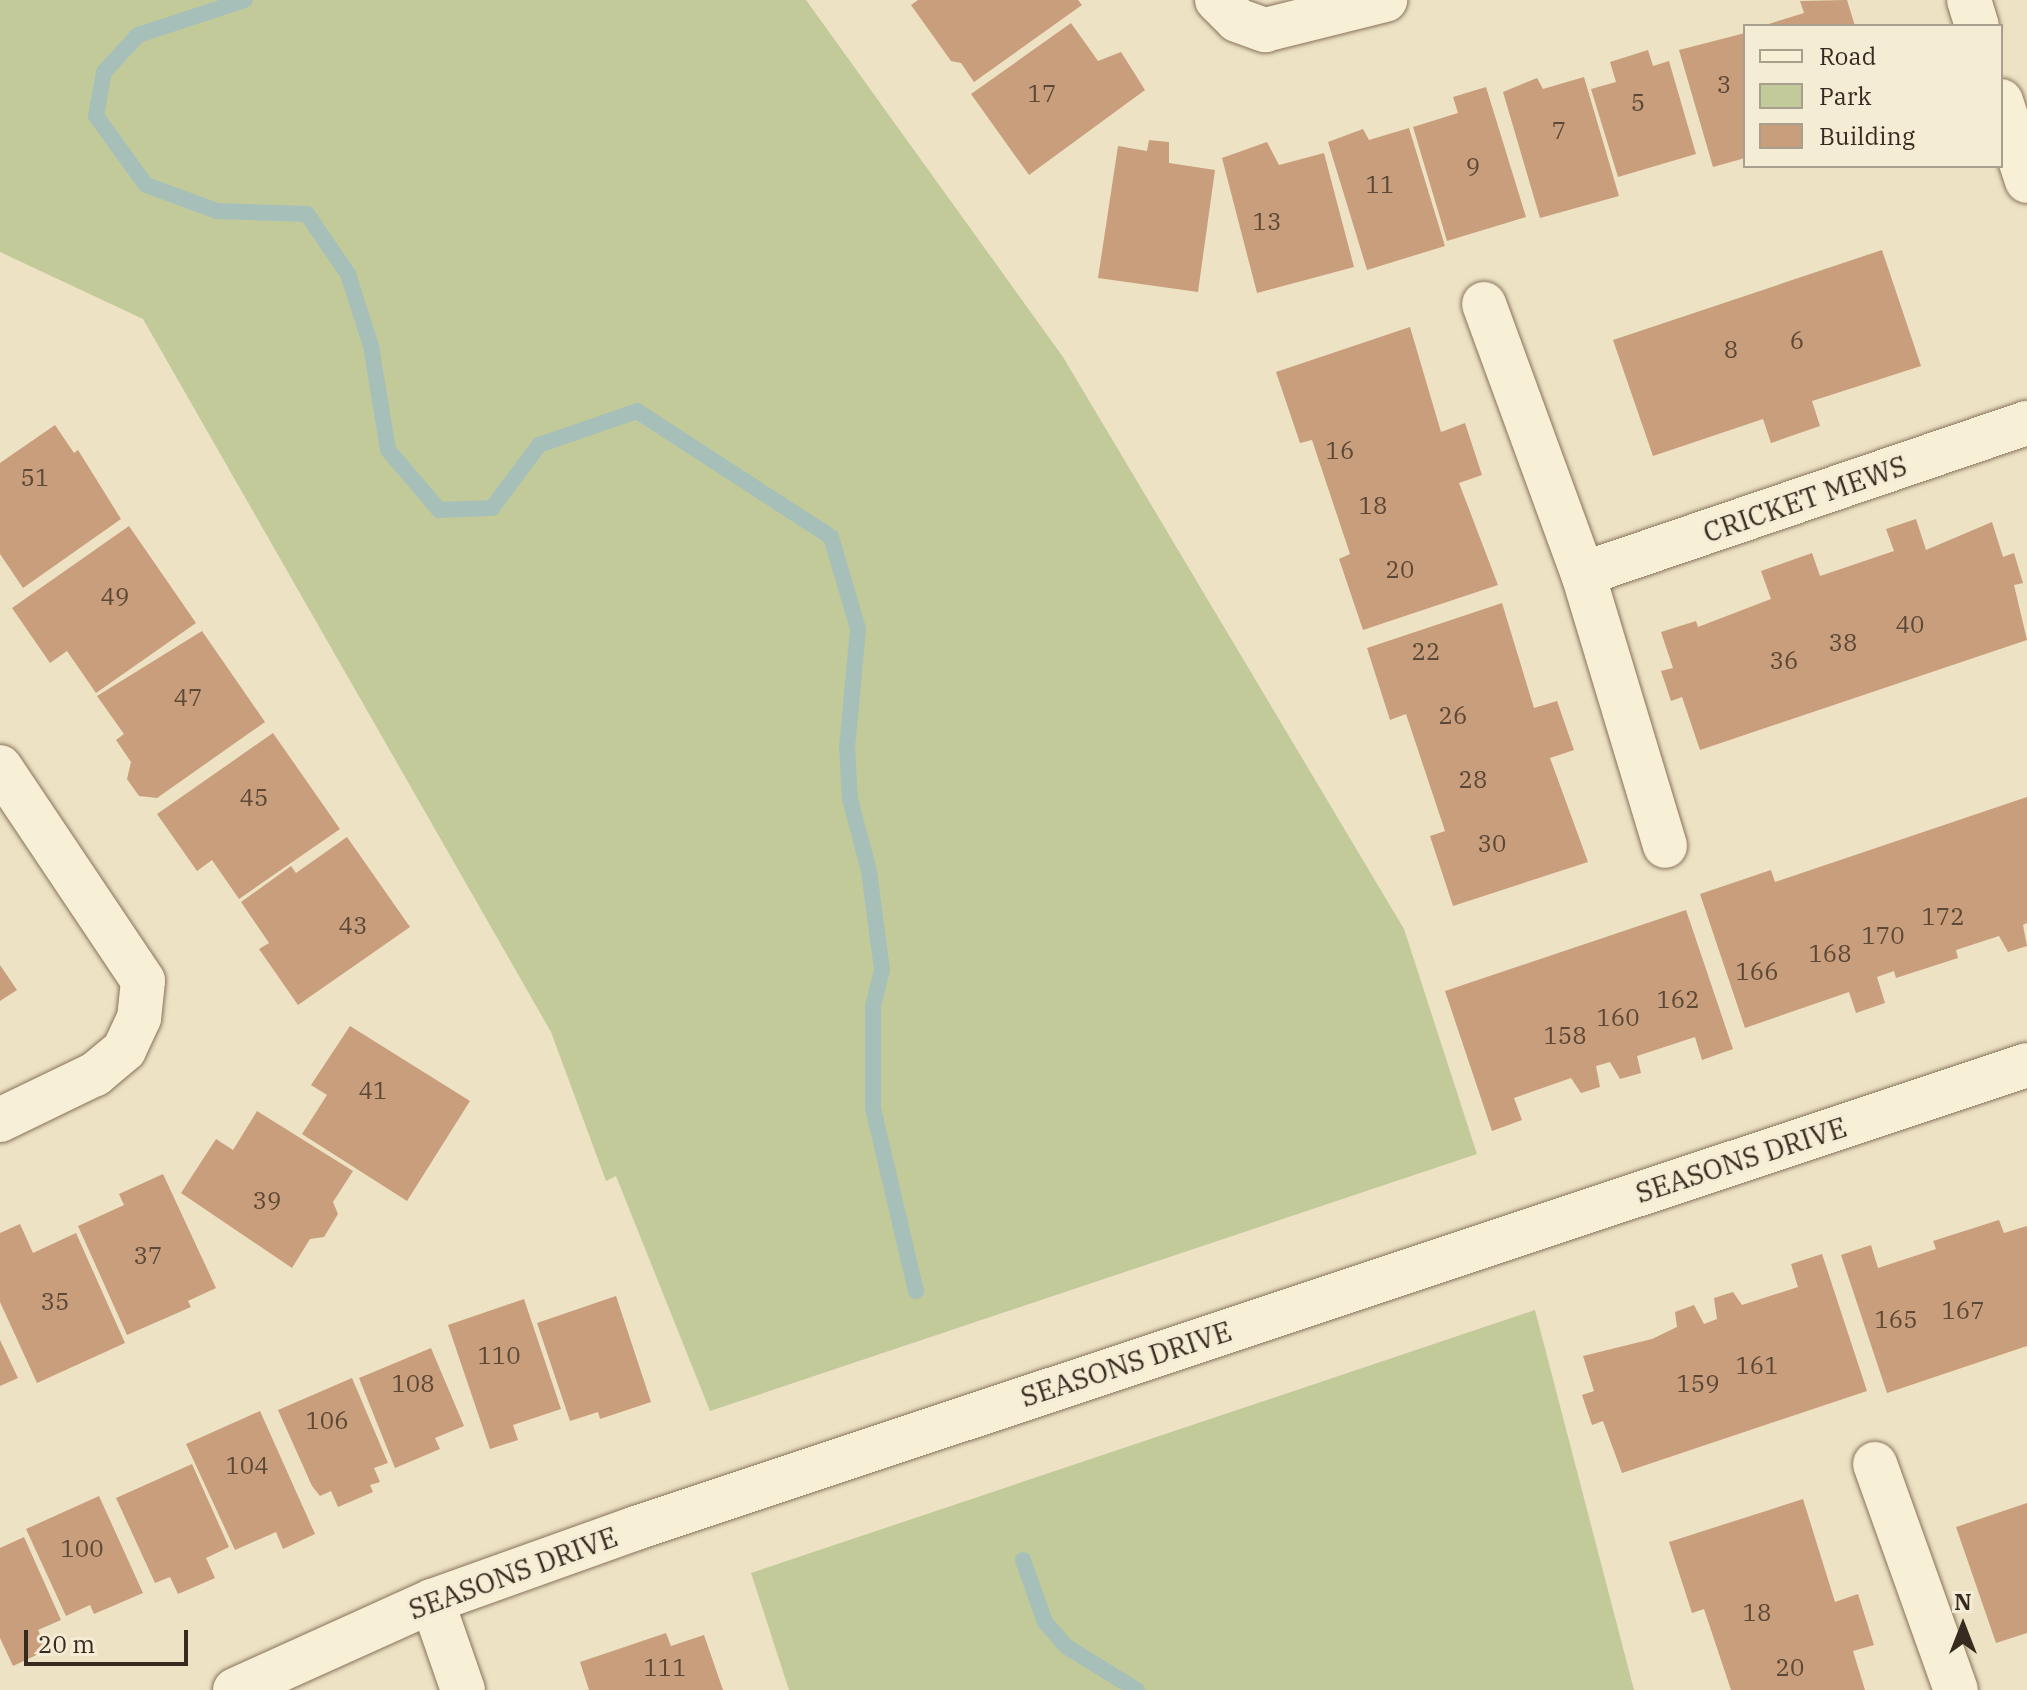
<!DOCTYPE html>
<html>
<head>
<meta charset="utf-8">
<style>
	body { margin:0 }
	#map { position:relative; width:2027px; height:1690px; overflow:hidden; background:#ede2c4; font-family:"IBM Plex Serif",serif }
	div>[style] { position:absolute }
	.green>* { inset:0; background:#c3ca99 }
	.stream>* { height:16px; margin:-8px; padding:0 8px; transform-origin:8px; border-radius:8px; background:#a6c0b9 }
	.building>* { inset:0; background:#c99e7c }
	.roads { filter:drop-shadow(0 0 2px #87735b) drop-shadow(0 0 2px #87735b) }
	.street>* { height:44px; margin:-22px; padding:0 22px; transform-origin:22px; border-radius:22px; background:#f8efd7 }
	.secondary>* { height:44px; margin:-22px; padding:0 22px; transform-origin:22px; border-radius:22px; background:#f8efd7 }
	span { translate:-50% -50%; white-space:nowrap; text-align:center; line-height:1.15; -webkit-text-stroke:6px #f4ecd4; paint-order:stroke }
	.number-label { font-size:24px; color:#5c4836 }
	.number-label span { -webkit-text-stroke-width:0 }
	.street-label { font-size:28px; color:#372b1f }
	.legend { position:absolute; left:1743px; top:24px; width:260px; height:144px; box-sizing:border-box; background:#f4ecd4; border:2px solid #a89f8c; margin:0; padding:10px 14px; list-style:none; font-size:24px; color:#372b1f }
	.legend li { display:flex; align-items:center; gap:16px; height:40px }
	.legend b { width:40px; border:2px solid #a89f8c }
	.north { position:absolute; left:1923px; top:1586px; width:80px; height:80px; -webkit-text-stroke:6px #f4ecd4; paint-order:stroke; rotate:0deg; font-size:22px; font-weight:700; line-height:32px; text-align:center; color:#372b1f }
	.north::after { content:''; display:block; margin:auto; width:28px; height:36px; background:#372b1f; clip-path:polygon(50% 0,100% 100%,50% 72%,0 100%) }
	.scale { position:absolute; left:24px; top:1630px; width:164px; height:36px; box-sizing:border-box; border:4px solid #372b1f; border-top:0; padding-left:10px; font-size:24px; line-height:28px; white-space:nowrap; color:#372b1f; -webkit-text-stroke:6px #f4ecd4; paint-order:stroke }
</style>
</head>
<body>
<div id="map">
	<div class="green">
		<div style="clip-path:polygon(0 0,806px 0,1063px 357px,1404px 929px,1477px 1154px,710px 1411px,616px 1176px,606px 1181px,551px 1032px,143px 319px,0 252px)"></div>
		<div style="clip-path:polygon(1535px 1310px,1634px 1690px,789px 1690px,751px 1573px)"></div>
	</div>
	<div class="stream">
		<div style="left:245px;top:0;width:113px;rotate:161.9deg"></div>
		<div style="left:138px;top:35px;width:50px;rotate:132.6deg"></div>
		<div style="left:104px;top:72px;width:45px;rotate:100.3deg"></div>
		<div style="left:96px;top:116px;width:85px;rotate:54.1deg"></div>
		<div style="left:146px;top:185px;width:76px;rotate:20.1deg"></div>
		<div style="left:217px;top:211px;width:90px;rotate:1.9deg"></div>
		<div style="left:307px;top:214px;width:73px;rotate:55.7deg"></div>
		<div style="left:348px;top:274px;width:76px;rotate:72.3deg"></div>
		<div style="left:371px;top:346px;width:105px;rotate:80.7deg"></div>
		<div style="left:388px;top:450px;width:79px;rotate:49.6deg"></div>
		<div style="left:439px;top:510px;width:53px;rotate:-2.2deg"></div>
		<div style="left:492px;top:508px;width:79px;rotate:-53.3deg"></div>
		<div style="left:539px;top:445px;width:104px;rotate:-19.1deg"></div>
		<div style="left:637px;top:411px;width:231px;rotate:33deg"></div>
		<div style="left:831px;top:537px;width:96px;rotate:73.6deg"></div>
		<div style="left:858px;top:629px;width:119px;rotate:95.3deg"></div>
		<div style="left:847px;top:747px;width:52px;rotate:86.7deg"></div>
		<div style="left:850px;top:799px;width:74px;rotate:75.2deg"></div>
		<div style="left:869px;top:871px;width:100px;rotate:82.5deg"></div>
		<div style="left:882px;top:970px;width:38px;rotate:104deg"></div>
		<div style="left:873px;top:1007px;width:101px;rotate:90deg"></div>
		<div style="left:873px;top:1108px;width:188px;rotate:76.8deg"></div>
		<div style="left:1023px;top:1560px;width:66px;rotate:70.5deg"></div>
		<div style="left:1045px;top:1622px;width:33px;rotate:49deg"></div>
		<div style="left:1067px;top:1647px;width:82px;rotate:31.6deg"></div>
	</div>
	<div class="building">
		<div style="clip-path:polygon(918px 0,1078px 0,1082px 5px,974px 82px,961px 63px,951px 61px,911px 5px)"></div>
		<div style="clip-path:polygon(1847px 0,1855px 26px,1762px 26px,1804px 13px,1800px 1px)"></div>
		<div style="clip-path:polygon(1071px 23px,1098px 61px,1121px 52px,1145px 90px,1029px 175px,971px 94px)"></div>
		<div style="clip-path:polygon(1745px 33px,1745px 158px,1713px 167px,1679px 50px)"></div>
		<div style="clip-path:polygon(1648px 50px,1653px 66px,1669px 61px,1696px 154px,1618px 177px,1591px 89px,1616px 82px,1610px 62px)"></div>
		<div style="clip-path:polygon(1584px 77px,1619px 196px,1540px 218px,1503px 92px,1537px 78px,1543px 89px)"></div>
		<div style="clip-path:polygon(1486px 87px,1526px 217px,1447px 241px,1413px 127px,1458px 113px,1453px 97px)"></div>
		<div style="clip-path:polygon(1409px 128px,1445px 246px,1367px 270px,1328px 142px,1363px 129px,1369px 140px)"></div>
		<div style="clip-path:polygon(1149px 140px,1169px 142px,1169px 163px,1215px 170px,1198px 292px,1098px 278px,1118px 146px,1147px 151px)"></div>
		<div style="clip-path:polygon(1267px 142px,1279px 165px,1324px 153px,1354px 267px,1257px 293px,1222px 158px)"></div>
		<div style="clip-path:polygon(1882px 250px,1921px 366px,1812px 401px,1820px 426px,1771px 443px,1763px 419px,1653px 456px,1613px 340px)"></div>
		<div style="clip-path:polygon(1410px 327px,1441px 432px,1465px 423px,1482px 475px,1459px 483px,1498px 585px,1363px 630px,1339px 559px,1350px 554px,1312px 440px,1300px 443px,1276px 372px)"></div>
		<div style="clip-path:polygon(55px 425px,74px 453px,78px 450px,121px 519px,23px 588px,0 554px,0 463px)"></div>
		<div style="clip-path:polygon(1916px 519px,1926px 550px,1992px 522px,2003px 557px,2014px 553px,2023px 583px,2014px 585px,2027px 640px,1700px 750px,1682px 697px,1671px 701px,1661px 671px,1673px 668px,1661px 632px,1696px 621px,1698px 627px,1771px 599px,1761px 571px,1812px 553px,1820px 576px,1894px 551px,1886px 529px)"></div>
		<div style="clip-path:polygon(129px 526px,196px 623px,96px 693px,67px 651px,50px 663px,12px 608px)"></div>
		<div style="clip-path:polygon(1502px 603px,1534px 708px,1557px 701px,1574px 750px,1550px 758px,1588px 862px,1453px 906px,1430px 836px,1445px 831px,1406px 714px,1390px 720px,1367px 648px)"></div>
		<div style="clip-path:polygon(202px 631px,265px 722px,157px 798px,139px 796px,127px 779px,131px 762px,116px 740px,124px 734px,97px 696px)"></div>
		<div style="clip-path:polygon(273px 733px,340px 829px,239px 899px,212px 860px,197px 871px,157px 814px)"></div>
		<div style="clip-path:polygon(2027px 797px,2027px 923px,2023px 925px,2027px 946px,2008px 952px,1999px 936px,1956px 950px,1958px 958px,1896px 978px,1894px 971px,1877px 977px,1885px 1003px,1856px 1013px,1849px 992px,1745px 1028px,1700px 894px,1771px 870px,1775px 882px)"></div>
		<div style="clip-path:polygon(347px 837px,410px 927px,298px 1005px,259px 949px,269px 943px,241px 902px,291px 866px,296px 873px)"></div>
		<div style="clip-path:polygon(1686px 910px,1733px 1049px,1702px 1060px,1695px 1037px,1637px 1056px,1641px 1073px,1620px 1079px,1610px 1062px,1596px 1066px,1600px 1087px,1581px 1093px,1571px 1078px,1514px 1098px,1522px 1120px,1492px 1131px,1445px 991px)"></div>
		<div style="clip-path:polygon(0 965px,17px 990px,0 1001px)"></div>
		<div style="clip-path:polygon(350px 1026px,470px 1101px,407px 1201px,302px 1134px,327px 1095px,311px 1085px)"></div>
		<div style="clip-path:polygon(257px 1111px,353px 1171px,333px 1202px,338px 1214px,324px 1237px,310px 1239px,292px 1268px,181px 1193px,216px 1139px,233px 1150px)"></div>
		<div style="clip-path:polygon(163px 1174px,216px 1288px,188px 1301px,191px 1307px,127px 1335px,78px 1226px,124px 1205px,119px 1194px)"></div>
		<div style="clip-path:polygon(1999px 1220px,2004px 1233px,2027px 1226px,2027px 1346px,1887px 1393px,1841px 1255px,1871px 1245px,1878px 1268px,1936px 1249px,1933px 1241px)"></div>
		<div style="clip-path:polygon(20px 1224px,33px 1253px,76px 1233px,125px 1343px,37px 1383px,0 1302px,0 1233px)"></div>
		<div style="clip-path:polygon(1822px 1254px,1867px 1391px,1622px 1473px,1603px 1421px,1592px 1425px,1582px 1395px,1594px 1391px,1583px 1356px,1652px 1339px,1677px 1327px,1675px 1312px,1694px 1305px,1704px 1324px,1717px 1319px,1714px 1298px,1733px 1292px,1742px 1305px,1798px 1287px,1791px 1264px)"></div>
		<div style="clip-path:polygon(616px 1296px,651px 1402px,600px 1419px,598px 1412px,570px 1421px,537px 1323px)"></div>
		<div style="clip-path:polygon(524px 1299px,561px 1409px,513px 1425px,518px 1440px,490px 1449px,448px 1325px)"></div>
		<div style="clip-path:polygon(0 1340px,18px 1378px,0 1386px)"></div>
		<div style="clip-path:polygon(431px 1348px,464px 1426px,435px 1438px,440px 1449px,395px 1468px,359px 1378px)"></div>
		<div style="clip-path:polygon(352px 1378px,388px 1463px,374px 1468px,380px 1482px,370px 1485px,373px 1492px,338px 1507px,331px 1491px,320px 1496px,312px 1486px,278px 1410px)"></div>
		<div style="clip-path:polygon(260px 1411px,315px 1534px,283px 1549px,276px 1532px,235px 1550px,186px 1444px)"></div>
		<div style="clip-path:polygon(192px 1464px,229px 1547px,206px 1558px,215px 1578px,178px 1594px,170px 1577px,155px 1583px,116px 1498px)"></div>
		<div style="clip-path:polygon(99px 1496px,143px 1593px,94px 1614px,90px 1605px,66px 1616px,26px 1529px)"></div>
		<div style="clip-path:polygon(1803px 1499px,1835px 1602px,1858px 1594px,1874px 1645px,1853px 1651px,1865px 1690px,1731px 1690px,1704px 1609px,1692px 1613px,1669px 1542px)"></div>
		<div style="clip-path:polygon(2027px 1503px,2027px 1633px,1996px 1643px,1956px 1527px)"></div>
		<div style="clip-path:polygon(24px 1537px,61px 1620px,38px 1630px,47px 1650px,13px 1666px,0 1638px,0 1548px)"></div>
		<div style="clip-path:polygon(666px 1633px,671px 1646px,704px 1635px,723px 1690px,589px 1690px,580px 1662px)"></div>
	</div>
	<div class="roads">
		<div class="street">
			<div style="left:1217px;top:0;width:28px;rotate:45deg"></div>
			<div style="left:1237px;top:20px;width:30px;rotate:20deg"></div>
			<div style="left:1265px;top:30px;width:124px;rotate:-14deg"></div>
			<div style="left:1484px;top:304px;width:288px;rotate:69.9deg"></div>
			<div style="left:1583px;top:574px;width:284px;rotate:73.2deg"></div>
			<div style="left:1583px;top:574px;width:469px;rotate:-18.8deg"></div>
			<div style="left:0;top:767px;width:257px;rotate:56.2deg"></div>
			<div style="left:143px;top:981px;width:37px;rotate:96deg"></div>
			<div style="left:139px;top:1018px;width:35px;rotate:115deg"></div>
			<div style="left:124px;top:1050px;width:38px;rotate:140deg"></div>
			<div style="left:95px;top:1074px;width:106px;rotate:154.2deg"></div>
			<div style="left:1875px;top:1464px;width:240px;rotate:70.3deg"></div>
			<div style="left:432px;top:1601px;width:94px;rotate:70.8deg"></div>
		</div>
		<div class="secondary">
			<div style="left:1969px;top:0;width:27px;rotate:73deg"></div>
			<div style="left:2001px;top:101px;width:84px;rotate:72deg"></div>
			<div style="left:235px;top:1690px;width:216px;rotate:-24.3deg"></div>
			<div style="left:432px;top:1601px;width:217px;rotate:-19.7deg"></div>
			<div style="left:636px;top:1528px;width:1466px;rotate:-18.41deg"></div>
		</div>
	</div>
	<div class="number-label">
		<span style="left:1724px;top:85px">3</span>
		<span style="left:1042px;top:94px">17</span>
		<span style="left:1638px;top:103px">5</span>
		<span style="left:1559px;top:131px">7</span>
		<span style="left:1473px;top:167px">9</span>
		<span style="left:1380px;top:185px">11</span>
		<span style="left:1267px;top:222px">13</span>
		<span style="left:1797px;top:341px">6</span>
		<span style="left:1731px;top:350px">8</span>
		<span style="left:1340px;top:451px">16</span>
		<span style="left:35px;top:478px">51</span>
		<span style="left:1373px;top:506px">18</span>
		<span style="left:1400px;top:570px">20</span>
		<span style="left:115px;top:597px">49</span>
		<span style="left:1910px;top:625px">40</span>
		<span style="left:1843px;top:643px">38</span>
		<span style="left:1426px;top:652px">22</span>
		<span style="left:1784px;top:661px">36</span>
		<span style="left:188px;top:698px">47</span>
		<span style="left:1453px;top:716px">26</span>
		<span style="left:1473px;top:780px">28</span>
		<span style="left:254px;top:798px">45</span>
		<span style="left:1492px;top:844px">30</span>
		<span style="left:1943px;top:917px">172</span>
		<span style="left:353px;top:926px">43</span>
		<span style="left:1883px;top:936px">170</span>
		<span style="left:1830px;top:954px">168</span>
		<span style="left:1757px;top:972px">166</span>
		<span style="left:1678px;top:1000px">162</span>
		<span style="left:1618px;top:1018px">160</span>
		<span style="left:1565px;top:1036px">158</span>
		<span style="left:373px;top:1091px">41</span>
		<span style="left:267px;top:1201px">39</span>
		<span style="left:148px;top:1256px">37</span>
		<span style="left:55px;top:1302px">35</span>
		<span style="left:1963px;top:1311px">167</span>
		<span style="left:1896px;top:1320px">165</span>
		<span style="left:499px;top:1356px">110</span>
		<span style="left:1757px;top:1366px">161</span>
		<span style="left:413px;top:1384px">108</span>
		<span style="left:1698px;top:1384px">159</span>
		<span style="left:327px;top:1421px">106</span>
		<span style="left:247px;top:1466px">104</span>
		<span style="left:82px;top:1549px">100</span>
		<span style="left:1757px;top:1613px">18</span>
		<span style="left:665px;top:1668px">111</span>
		<span style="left:1790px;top:1668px">20</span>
	</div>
	<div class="street-label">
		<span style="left:1805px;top:499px;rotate:-19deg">CRICKET MEWS</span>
		<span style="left:1741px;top:1160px;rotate:-18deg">SEASONS DRIVE</span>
		<span style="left:1126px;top:1364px;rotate:-18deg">SEASONS DRIVE</span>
		<span style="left:513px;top:1573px;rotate:-20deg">SEASONS DRIVE</span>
	</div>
	<ul class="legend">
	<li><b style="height:10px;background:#f8efd7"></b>Road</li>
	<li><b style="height:22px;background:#c3ca99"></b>Park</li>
	<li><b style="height:22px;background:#c99e7c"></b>Building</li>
	</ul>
	<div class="north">N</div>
	<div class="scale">20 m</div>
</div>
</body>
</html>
